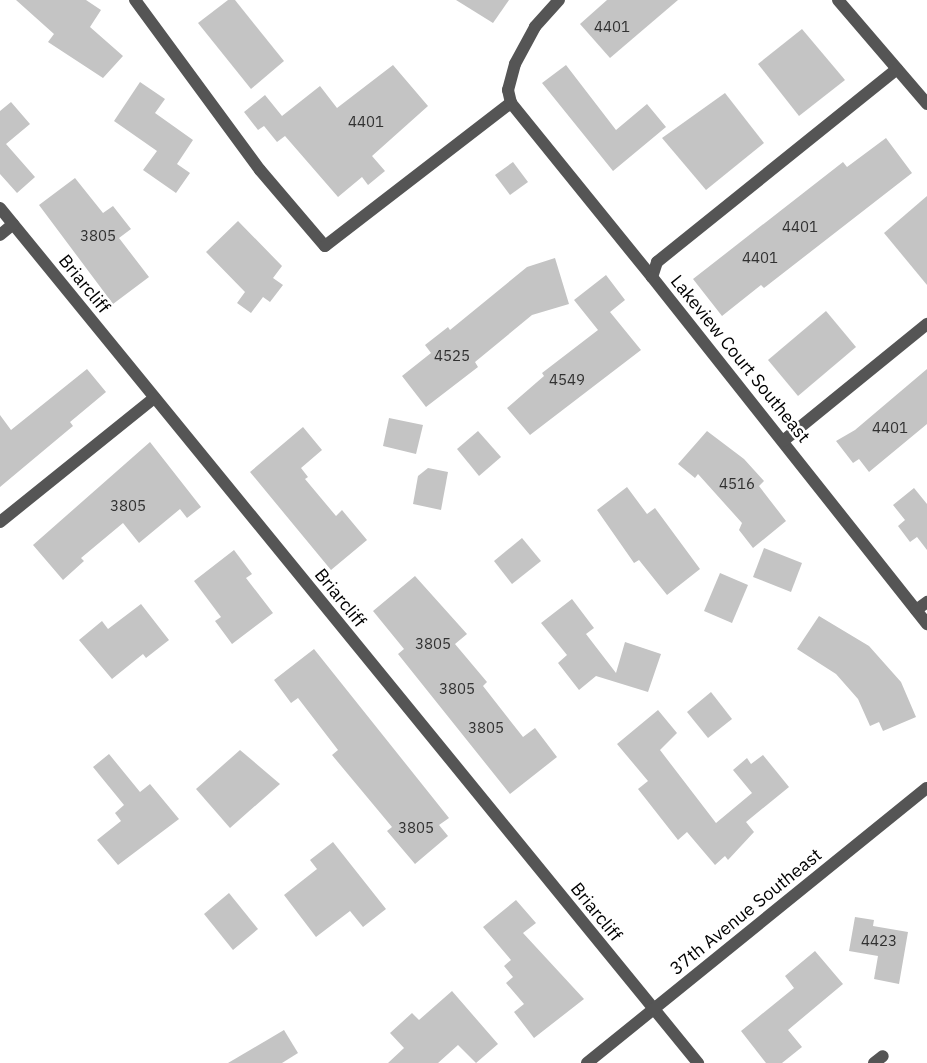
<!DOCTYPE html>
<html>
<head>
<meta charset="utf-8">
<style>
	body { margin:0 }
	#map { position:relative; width:927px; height:1063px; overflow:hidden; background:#fff; font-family:"IBM Plex Sans",sans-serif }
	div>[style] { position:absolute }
	.building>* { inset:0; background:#c4c4c4 }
	.minor>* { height:12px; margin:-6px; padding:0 6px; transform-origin:6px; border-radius:6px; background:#555 }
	span { translate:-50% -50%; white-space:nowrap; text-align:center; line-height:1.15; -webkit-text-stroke:5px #fff; paint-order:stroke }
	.number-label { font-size:15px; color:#313131 }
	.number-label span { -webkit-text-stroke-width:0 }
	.street-label { font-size:18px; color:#000 }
</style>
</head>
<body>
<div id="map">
	<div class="building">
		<div style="clip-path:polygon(16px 0,86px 0,101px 10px,90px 27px,123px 56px,103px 78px,48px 42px,54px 34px)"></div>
		<div style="clip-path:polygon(228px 0,235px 0,284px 61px,251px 89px,198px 23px)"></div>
		<div style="clip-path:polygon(456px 0,509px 0,493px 23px)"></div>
		<div style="clip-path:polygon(607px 0,678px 0,610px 58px,580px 24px)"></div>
		<div style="clip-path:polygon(802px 29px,845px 80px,799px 116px,758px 64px)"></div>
		<div style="clip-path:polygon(393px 65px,428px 106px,372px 156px,385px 171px,368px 185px,362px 177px,338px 197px,285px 136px,277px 142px,264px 126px,258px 130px,244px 112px,265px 95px,282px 116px,320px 86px,337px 108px)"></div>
		<div style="clip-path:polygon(566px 65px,616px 130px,647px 104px,666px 127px,613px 171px,542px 83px)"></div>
		<div style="clip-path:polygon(140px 82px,165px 99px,155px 113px,193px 140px,177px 164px,190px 173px,176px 193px,143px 170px,157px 151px,114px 121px)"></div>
		<div style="clip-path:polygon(725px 93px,764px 143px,706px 190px,662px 138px)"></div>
		<div style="clip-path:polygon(11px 102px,30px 124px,6px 144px,35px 177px,17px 193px,0 174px,0 111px)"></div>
		<div style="clip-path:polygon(886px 138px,912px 173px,764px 288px,761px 285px,722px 316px,693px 279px,843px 162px,847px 167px)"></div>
		<div style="clip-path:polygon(513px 162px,528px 182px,510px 195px,495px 175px)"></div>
		<div style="clip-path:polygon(75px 178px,103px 213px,113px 206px,131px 229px,119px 238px,149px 277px,113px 304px,39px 205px)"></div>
		<div style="clip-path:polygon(927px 196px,927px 285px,884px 233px)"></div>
		<div style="clip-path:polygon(238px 221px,282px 266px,273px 278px,283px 285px,270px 302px,263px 297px,251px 313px,237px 303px,245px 292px,206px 252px)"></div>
		<div style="clip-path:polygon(555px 258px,569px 304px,532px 315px,475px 362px,478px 367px,426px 407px,402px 376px,431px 353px,425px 345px,448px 327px,450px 330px,527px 267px)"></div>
		<div style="clip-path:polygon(606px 275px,625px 300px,610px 312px,641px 350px,530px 435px,507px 408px,544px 376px,542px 373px,598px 330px,574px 300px)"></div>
		<div style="clip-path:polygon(826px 311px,856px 347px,798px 396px,768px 360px)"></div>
		<div style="clip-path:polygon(87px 369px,106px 392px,70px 422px,73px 426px,0 487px,0 415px,11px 430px)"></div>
		<div style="clip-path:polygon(927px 369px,927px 424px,869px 472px,859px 459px,853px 463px,836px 441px,855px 430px)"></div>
		<div style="clip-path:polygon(389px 418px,423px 425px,416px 454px,383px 446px)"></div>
		<div style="clip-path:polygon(303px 427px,322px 450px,301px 468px,308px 477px,305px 479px,336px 516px,342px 510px,367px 540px,331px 570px,250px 472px)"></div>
		<div style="clip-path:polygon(478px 431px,501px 457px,479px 476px,457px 449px)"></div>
		<div style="clip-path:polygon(707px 431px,744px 459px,764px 481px,759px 486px,786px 521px,753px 548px,739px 530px,742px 523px,698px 474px,695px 478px,678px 464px)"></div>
		<div style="clip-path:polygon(150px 442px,201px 507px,187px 518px,180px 509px,139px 543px,123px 523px,81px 558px,84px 561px,63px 580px,33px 545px)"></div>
		<div style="clip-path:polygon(428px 468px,448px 472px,441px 510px,413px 504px,418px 476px)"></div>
		<div style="clip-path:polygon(627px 487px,647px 514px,655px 508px,700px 569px,667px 595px,639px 560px,634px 563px,597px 510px)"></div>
		<div style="clip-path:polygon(914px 488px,927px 504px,927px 550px,917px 537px,910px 542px,898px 526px,905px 520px,893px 505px)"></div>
		<div style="clip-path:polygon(522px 538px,541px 561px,512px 584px,494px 561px)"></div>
		<div style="clip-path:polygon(764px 548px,802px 563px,791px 592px,753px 577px)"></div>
		<div style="clip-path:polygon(234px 550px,252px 574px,246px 578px,273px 613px,232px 644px,215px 621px,221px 617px,194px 581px)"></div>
		<div style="clip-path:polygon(720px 573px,748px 585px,732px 623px,704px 611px)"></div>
		<div style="clip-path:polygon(415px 576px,467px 634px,455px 644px,487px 682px,483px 686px,523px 737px,535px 728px,557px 757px,510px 794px,398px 654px,404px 649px,373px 611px)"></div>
		<div style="clip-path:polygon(572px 599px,594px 628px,586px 634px,616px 673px,625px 642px,661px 654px,648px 692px,596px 676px,579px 690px,558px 663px,567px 655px,541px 623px)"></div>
		<div style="clip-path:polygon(141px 604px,169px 640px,146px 658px,143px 654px,112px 679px,79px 640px,102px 621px,108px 629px)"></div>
		<div style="clip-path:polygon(819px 616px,869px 646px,901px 682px,916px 717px,883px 731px,879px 722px,870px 726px,858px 699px,836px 674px,797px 649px)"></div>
		<div style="clip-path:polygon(314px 649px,449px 818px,439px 825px,448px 836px,415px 864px,387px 831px,392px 827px,332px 755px,338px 750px,298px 698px,291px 703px,274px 680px)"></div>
		<div style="clip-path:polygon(711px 692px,732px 719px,708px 738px,687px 712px)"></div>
		<div style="clip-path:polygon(658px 710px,677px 733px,660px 750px,716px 823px,752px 793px,733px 770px,747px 758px,751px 764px,763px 755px,789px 787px,746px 822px,754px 832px,728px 860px,725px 856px,715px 865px,687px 832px,678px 840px,638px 789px,648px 781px,617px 744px)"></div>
		<div style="clip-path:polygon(240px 750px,280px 784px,230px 828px,196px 789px)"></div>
		<div style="clip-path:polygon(109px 754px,140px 792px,150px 784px,179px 819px,118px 865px,97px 840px,121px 821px,115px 813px,124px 805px,93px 767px)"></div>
		<div style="clip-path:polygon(333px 842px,386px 909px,363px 927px,350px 911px,316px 937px,284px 895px,317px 869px,310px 860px)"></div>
		<div style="clip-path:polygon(229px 893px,258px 929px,233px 950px,204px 914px)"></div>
		<div style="clip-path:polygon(516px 900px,536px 923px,523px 933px,584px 999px,534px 1038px,514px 1012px,524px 1004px,506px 983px,513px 977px,504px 966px,511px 960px,483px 927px)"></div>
		<div style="clip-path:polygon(855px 917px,874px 920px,873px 926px,908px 932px,899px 984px,874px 979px,878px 956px,849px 951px)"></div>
		<div style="clip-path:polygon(815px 951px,843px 984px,788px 1030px,802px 1047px,782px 1063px,766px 1063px,741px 1031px,794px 988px,785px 976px)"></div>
		<div style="clip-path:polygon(452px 991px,498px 1044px,476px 1063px,458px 1045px,438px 1063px,388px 1063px,404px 1048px,390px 1033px,412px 1013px,419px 1020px)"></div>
		<div style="clip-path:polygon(284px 1030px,298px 1053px,282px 1063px,228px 1063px)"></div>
	</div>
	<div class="minor">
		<div style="left:135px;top:0;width:211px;rotate:53.7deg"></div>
		<div style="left:260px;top:170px;width:100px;rotate:49.5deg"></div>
		<div style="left:325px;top:246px;width:235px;rotate:-37.6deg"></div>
		<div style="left:559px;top:0;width:36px;rotate:132deg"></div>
		<div style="left:535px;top:27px;width:42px;rotate:118.4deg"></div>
		<div style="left:515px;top:64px;width:27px;rotate:105deg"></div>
		<div style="left:508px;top:90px;width:13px;rotate:77deg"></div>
		<div style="left:511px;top:103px;width:224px;rotate:51deg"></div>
		<div style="left:838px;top:0;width:137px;rotate:49.4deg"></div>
		<div style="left:897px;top:69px;width:308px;rotate:141.2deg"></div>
		<div style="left:657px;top:262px;width:16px;rotate:108deg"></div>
		<div style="left:652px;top:277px;width:443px;rotate:51.6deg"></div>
		<div style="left:0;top:208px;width:1104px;rotate:50.77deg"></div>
		<div style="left:0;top:235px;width:17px;rotate:-40deg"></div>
		<div style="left:783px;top:441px;width:186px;rotate:-39.1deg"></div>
		<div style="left:0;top:522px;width:198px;rotate:-38.8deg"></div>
		<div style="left:916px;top:610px;width:14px;rotate:-36deg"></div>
		<div style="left:587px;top:1063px;width:437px;rotate:-39deg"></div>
		<div style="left:874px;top:1063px;width:11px;rotate:-38deg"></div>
	</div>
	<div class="number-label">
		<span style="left:612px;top:27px">4401</span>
		<span style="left:366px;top:122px">4401</span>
		<span style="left:800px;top:227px">4401</span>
		<span style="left:98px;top:236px">3805</span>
		<span style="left:760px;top:258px">4401</span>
		<span style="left:452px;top:356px">4525</span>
		<span style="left:567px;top:380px">4549</span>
		<span style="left:890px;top:428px">4401</span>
		<span style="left:737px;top:484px">4516</span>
		<span style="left:128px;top:506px">3805</span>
		<span style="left:433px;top:644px">3805</span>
		<span style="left:457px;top:689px">3805</span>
		<span style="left:486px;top:728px">3805</span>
		<span style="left:416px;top:828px">3805</span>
		<span style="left:879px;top:941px">4423</span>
	</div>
	<div class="street-label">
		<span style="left:84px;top:284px;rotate:51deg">Briarcliff</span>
		<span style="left:740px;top:359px;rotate:51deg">Lakeview Court Southeast</span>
		<span style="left:340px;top:598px;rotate:51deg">Briarcliff</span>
		<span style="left:596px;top:912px;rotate:51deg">Briarcliff</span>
		<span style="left:746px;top:912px;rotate:-39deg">37th Avenue Southeast</span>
	</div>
</div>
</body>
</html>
